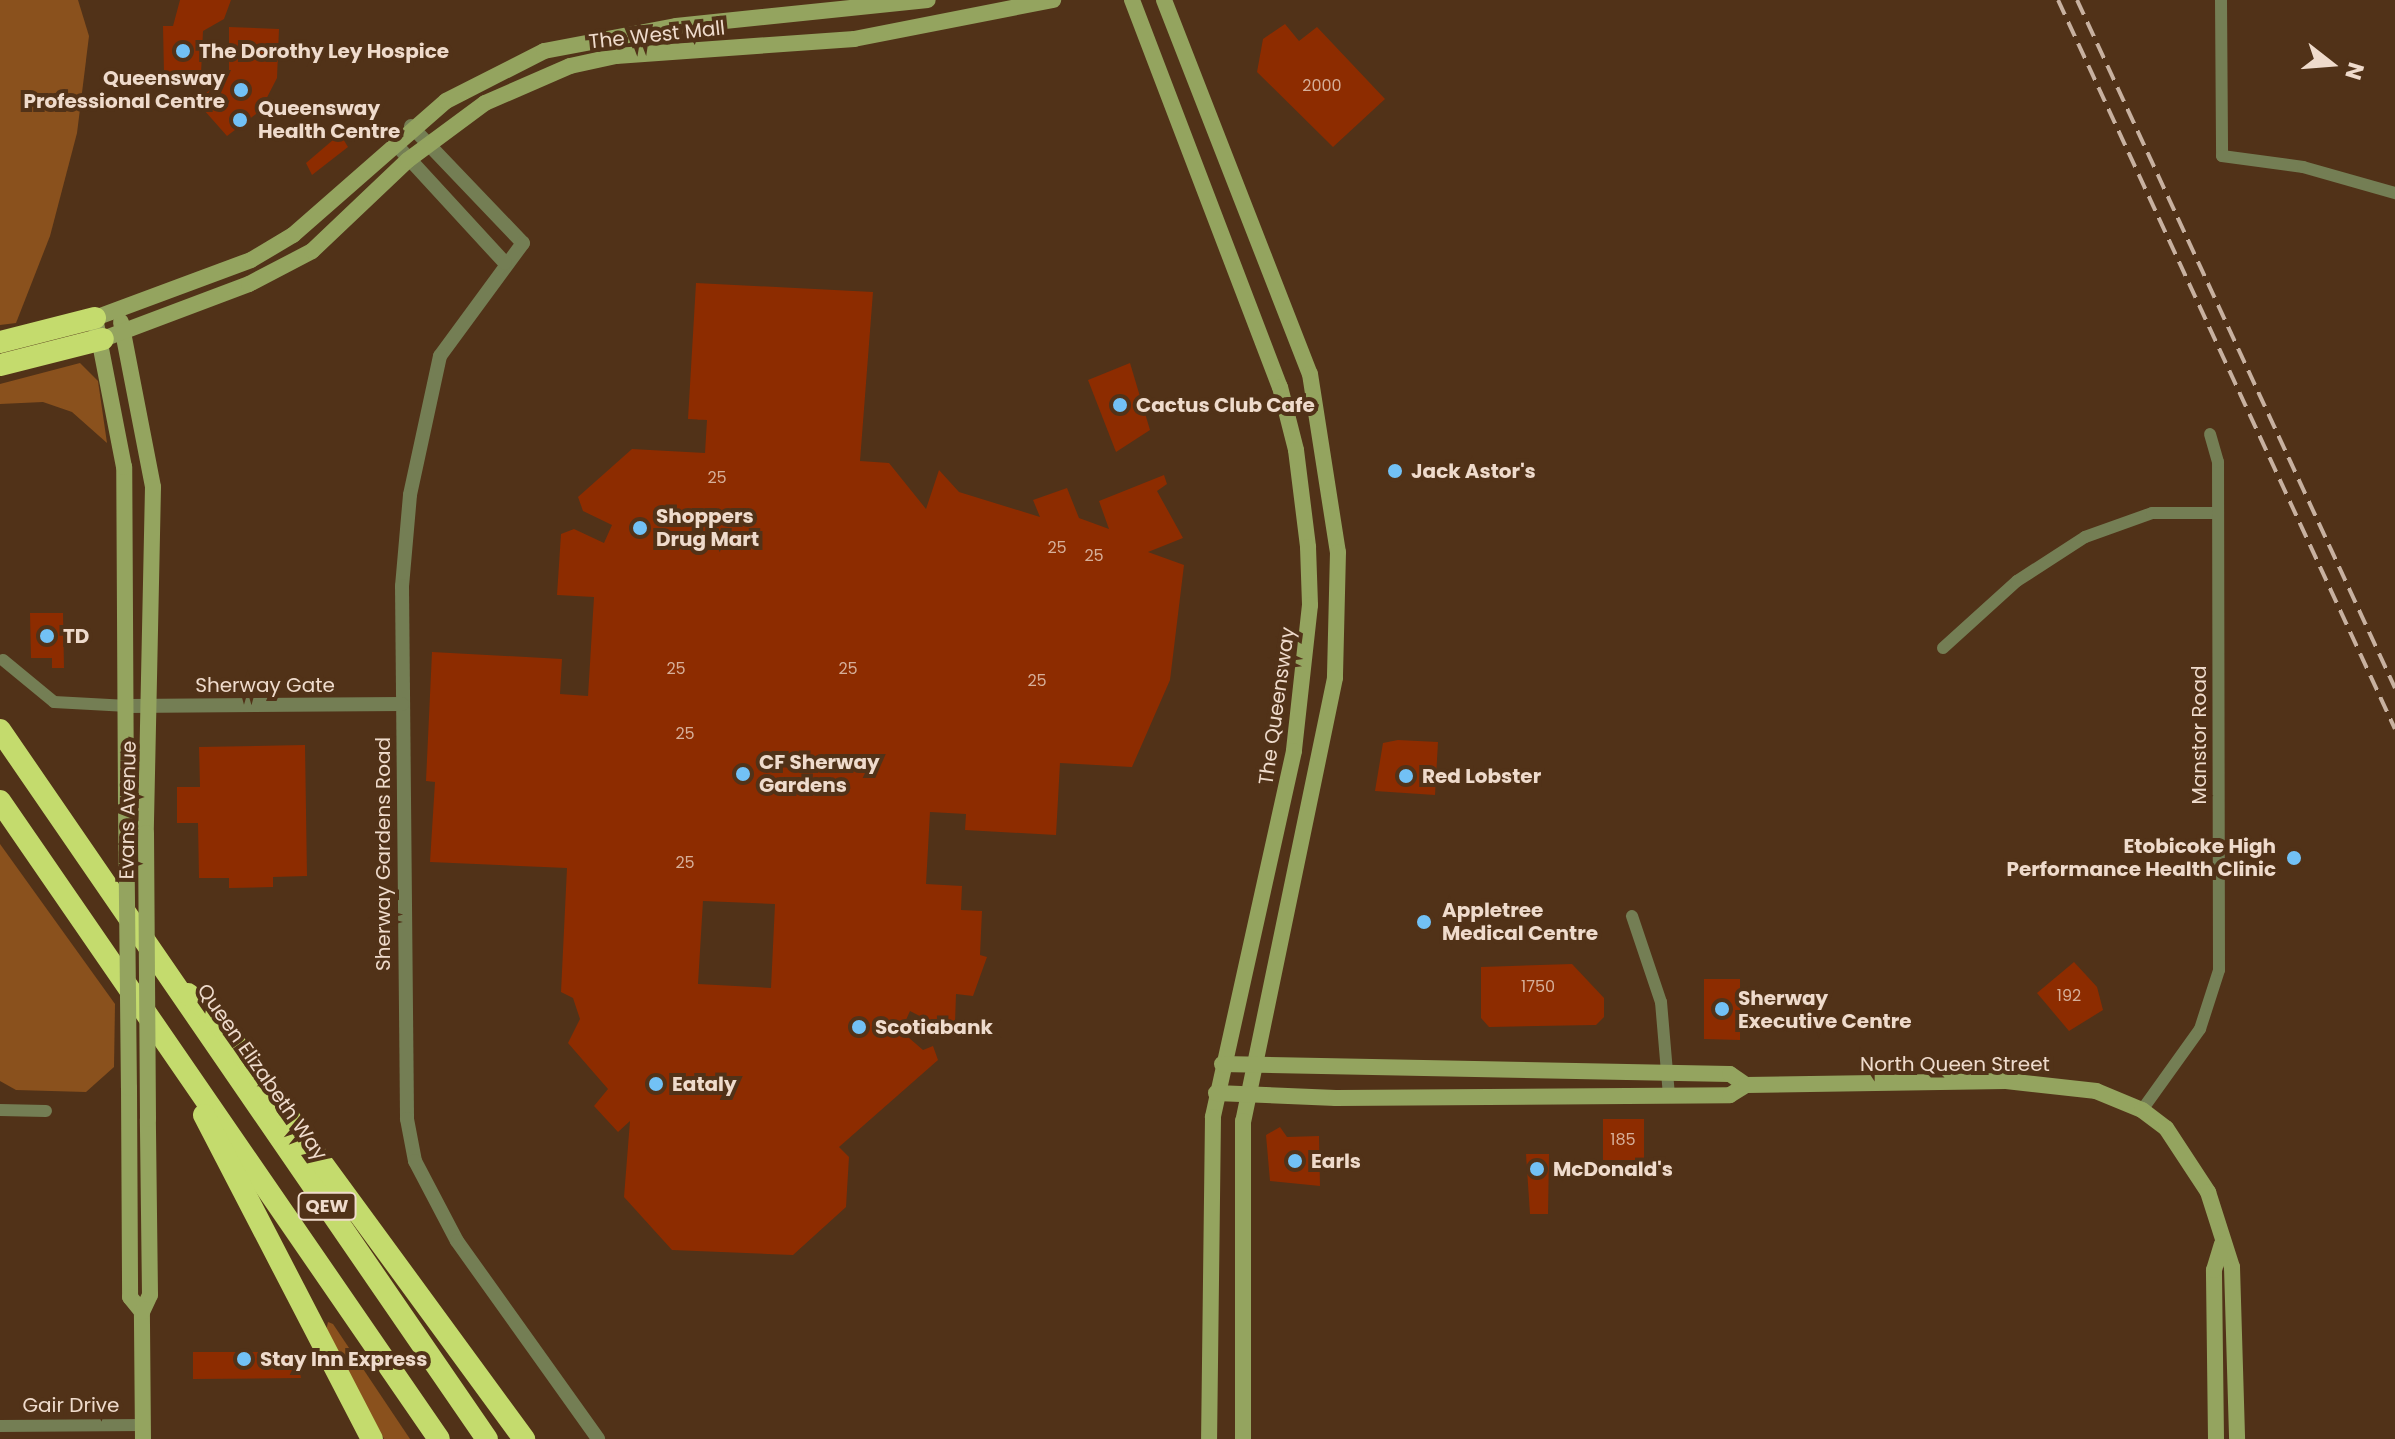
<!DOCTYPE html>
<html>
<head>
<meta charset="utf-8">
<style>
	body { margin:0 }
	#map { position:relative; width:2395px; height:1439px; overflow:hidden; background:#513218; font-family:Poppins,sans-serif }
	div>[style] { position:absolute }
	.green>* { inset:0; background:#8a511d }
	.building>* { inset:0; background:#8d2c00 }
	.minor>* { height:12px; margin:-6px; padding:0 6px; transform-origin:6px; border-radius:6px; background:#747e54 }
	.tertiary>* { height:14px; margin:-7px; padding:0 7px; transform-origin:7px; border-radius:7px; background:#747e54 }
	.secondary>* { height:16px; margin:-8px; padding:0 8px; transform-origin:8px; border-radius:8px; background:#94a45f }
	.motorway>* { height:22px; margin:-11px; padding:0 11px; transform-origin:11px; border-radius:11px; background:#c4db6d }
	.rail>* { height:4px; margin-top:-2px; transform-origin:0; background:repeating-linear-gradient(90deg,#c8b1a0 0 16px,transparent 0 24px) }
	.secondary-bridge>* { height:16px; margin:-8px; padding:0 8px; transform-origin:8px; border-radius:8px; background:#94a45f }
	.dots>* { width:22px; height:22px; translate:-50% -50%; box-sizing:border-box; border:4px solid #513218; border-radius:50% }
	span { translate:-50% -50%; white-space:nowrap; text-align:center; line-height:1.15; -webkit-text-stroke:8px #513218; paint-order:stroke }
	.number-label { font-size:16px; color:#d6af99 }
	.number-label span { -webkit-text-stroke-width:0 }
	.shield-label span { padding:2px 6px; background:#513218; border:2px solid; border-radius:6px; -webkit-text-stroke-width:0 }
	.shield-label { font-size:18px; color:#efdbcc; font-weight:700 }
	.street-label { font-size:20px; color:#efdbcc }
	.poi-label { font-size:20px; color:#efdbcc; font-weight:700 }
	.left { translate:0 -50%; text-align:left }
	.right { translate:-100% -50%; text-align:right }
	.north { position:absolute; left:2291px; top:24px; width:80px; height:80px; -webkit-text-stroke:6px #513218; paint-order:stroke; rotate:107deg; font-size:22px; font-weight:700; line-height:32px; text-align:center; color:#efdbcc }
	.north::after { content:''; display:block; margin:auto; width:28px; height:36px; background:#efdbcc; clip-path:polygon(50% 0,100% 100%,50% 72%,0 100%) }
</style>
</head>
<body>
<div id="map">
	<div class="green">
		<div style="clip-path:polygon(0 0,78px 0,89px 36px,77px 133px,50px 236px,16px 323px,0 325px)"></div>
		<div style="clip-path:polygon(80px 363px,98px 381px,107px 443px,72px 412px,43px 402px,0 404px,0 384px)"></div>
		<div style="clip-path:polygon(0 844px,115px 1004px,114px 1067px,86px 1092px,16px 1090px,0 1081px)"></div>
		<div style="clip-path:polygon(328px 1322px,333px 1324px,410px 1439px,384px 1439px,326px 1331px)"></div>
	</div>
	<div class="building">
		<div style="clip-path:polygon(180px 0,231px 0,224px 19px,203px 31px,201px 74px,164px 73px,163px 26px,173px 26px)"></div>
		<div style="clip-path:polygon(1285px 24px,1299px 41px,1317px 27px,1385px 99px,1333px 147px,1257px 72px,1263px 39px)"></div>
		<div style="clip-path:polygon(229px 27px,279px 29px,277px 78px,260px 111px,227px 136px,196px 101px,229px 75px)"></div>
		<div style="clip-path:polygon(340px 134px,348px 147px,312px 175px,306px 163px)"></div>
		<div style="clip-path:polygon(evenodd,696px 283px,873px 292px,860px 461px,889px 463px,926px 509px,939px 470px,959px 492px,1040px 517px,1033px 500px,1067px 488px,1079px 518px,1109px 529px,1099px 501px,1164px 475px,1167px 484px,1157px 491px,1183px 538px,1148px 552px,1184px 565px,1170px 680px,1132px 767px,1060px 763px,1056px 835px,965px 830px,966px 814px,930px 812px,926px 884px,962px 886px,961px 910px,982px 911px,980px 955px,987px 957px,973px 996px,956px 994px,955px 1023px,943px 1028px,910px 1011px,901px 1031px,923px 1050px,933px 1046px,938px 1060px,839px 1147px,849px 1157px,846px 1207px,793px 1255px,672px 1250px,624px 1197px,630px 1121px,618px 1132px,594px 1106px,608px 1089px,568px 1043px,580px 1019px,573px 998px,561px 992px,567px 868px,430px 862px,435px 782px,426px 781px,432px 652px,562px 659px,560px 694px,588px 696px,594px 597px,557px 595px,561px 534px,574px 529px,604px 543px,612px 525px,583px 511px,578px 497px,632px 449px,705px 453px,707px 420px,688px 419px,696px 283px,703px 901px,775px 904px,771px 988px,698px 984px,703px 901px)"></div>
		<div style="clip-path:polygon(1130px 363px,1150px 430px,1116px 452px,1088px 380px)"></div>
		<div style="clip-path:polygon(30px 613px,63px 613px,64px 668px,52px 668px,52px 658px,31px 658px)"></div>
		<div style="clip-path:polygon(1398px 740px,1438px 742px,1435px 795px,1375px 791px,1383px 743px)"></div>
		<div style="clip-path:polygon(305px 745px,307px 876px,273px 877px,273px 887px,229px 888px,229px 878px,199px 878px,198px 823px,177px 823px,177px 787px,200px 787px,199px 747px)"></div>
		<div style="clip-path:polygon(2074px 962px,2097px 987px,2103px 1010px,2069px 1031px,2037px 993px)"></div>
		<div style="clip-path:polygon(1572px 964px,1604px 998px,1604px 1017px,1596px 1025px,1489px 1027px,1481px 1018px,1481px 967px)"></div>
		<div style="clip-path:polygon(1704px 979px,1740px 979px,1740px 1040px,1704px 1039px)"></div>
		<div style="clip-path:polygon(1603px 1119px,1644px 1119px,1644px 1160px,1603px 1160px)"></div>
		<div style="clip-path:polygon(1280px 1127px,1287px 1137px,1319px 1136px,1320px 1186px,1270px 1181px,1266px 1135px)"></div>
		<div style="clip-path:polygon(1526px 1154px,1549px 1154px,1548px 1214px,1530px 1214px)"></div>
		<div style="clip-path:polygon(193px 1352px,296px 1352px,301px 1378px,193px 1379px)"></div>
	</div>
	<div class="minor">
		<div style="left:2221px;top:0;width:156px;rotate:89.6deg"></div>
		<div style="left:2222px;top:156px;width:82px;rotate:7.7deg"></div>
		<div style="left:2303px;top:167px;width:96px;rotate:15.8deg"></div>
		<div style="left:1943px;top:648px;width:100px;rotate:-42.2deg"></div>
		<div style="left:2017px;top:581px;width:81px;rotate:-32.9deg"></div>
		<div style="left:2085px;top:537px;width:71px;rotate:-19.7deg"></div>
		<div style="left:2152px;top:513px;width:65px"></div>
		<div style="left:3px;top:660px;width:66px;rotate:39.5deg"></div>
		<div style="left:54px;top:702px;width:74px;rotate:3.1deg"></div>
		<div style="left:1632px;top:916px;width:91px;rotate:71.4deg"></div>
		<div style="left:1661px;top:1002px;width:93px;rotate:85.1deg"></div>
		<div style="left:0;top:1110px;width:46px;rotate:1.2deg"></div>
		<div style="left:2142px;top:1110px;width:100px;rotate:-54.4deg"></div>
		<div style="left:2200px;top:1029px;width:62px;rotate:-72.1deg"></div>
		<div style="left:2219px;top:970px;width:508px;rotate:-90.11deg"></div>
		<div style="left:2218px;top:462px;width:29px;rotate:-106deg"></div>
		<div style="left:0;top:1426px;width:143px;rotate:-0.4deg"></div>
	</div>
	<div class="tertiary">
		<div style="left:411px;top:126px;width:162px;rotate:46.3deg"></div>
		<div style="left:523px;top:243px;width:140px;rotate:126.3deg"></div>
		<div style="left:440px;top:356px;width:142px;rotate:102.2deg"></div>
		<div style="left:410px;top:495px;width:91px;rotate:95deg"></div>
		<div style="left:402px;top:586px;width:533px;rotate:89.46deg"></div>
		<div style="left:407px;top:1119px;width:43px;rotate:79.2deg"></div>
		<div style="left:415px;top:1161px;width:90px;rotate:62.3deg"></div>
		<div style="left:457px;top:1241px;width:243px;rotate:54.5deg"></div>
		<div style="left:402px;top:151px;width:152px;rotate:47.4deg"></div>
		<div style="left:128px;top:706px;width:274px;rotate:-0.4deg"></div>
	</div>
	<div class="secondary">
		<div style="left:1132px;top:0;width:414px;rotate:69.1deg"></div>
		<div style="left:1280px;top:387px;width:65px;rotate:75.7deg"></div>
		<div style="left:1296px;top:450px;width:98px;rotate:82.9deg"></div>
		<div style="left:1308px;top:547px;width:58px;rotate:88deg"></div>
		<div style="left:1310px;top:605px;width:147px;rotate:96.3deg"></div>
		<div style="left:1294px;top:751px;width:375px;rotate:102.5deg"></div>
		<div style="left:1213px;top:1117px;width:322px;rotate:90.7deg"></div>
		<div style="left:1164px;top:0;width:401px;rotate:68.7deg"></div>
		<div style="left:1310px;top:374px;width:180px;rotate:81.1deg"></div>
		<div style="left:1338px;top:552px;width:126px;rotate:91.4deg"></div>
		<div style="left:1335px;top:678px;width:452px;rotate:101.7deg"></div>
		<div style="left:1243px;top:1121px;width:318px;rotate:90deg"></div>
		<div style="left:121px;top:322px;width:168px;rotate:79deg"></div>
		<div style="left:153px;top:487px;width:346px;rotate:91.2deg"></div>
		<div style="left:103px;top:339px;width:156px;rotate:-20.6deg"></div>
		<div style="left:249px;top:284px;width:71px;rotate:-27.6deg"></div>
		<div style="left:312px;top:251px;width:132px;rotate:-43.5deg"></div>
		<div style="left:408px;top:160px;width:96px;rotate:-36.5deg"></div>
		<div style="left:485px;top:103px;width:93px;rotate:-23.5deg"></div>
		<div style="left:570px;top:66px;width:47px;rotate:-12.3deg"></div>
		<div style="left:616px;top:56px;width:239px;rotate:-4.1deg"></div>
		<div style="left:854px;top:39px;width:203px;rotate:-11.1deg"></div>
		<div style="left:126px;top:806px;width:339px;rotate:-90.3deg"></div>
		<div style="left:124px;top:467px;width:152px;rotate:-101deg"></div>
		<div style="left:95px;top:318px;width:166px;rotate:-20.4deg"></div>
		<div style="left:251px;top:260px;width:49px;rotate:-30.8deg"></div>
		<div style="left:293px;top:235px;width:203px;rotate:-41.2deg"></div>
		<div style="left:446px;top:101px;width:110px;rotate:-27deg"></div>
		<div style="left:544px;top:51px;width:134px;rotate:-10.7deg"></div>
		<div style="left:676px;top:26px;width:253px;rotate:-5.9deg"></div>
		<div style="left:1222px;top:1064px;width:508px;rotate:1.13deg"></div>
		<div style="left:1730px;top:1074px;width:19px;rotate:35deg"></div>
		<div style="left:129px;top:1088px;width:209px;rotate:89.7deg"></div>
		<div style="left:130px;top:1297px;width:19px;rotate:51deg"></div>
		<div style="left:1216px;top:1093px;width:120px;rotate:2.4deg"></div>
		<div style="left:1336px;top:1098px;width:394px;rotate:-0.4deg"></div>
		<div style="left:1730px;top:1095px;width:19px;rotate:-32deg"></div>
		<div style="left:1746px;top:1085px;width:260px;rotate:-0.9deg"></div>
		<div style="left:2006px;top:1081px;width:91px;rotate:6.3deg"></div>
		<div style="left:2096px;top:1091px;width:50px;rotate:22.4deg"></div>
		<div style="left:2142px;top:1110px;width:30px;rotate:37deg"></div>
		<div style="left:2166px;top:1128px;width:77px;rotate:56.7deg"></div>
		<div style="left:2208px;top:1192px;width:79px;rotate:72.3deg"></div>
		<div style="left:2232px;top:1267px;width:172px;rotate:88.3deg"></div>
		<div style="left:143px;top:1439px;width:127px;rotate:-90.5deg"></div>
		<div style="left:142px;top:1312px;width:19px;rotate:-65deg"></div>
		<div style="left:150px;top:1295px;width:176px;rotate:-90.7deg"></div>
		<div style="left:2216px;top:1439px;width:169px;rotate:-90.7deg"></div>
		<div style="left:2214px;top:1270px;width:27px;rotate:-73deg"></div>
	</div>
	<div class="motorway">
		<div style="left:0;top:342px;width:98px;rotate:-14.2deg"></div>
		<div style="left:0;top:365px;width:106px;rotate:-14.2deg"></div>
		<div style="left:0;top:730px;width:860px;rotate:55.52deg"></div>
		<div style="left:0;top:801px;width:774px;rotate:55.47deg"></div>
		<div style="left:188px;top:994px;width:32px;rotate:39deg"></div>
		<div style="left:213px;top:1014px;width:527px;rotate:53.8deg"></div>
		<div style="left:204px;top:1115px;width:365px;rotate:62.6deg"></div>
	</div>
	<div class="rail">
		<div style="left:2058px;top:0;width:803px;rotate:65.19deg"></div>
		<div style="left:2077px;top:0;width:758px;rotate:65.19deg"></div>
	</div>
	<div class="secondary-bridge">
		<div style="left:126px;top:806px;width:282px;rotate:89.4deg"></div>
		<div style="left:146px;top:833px;width:286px;rotate:89.6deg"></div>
	</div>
	<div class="dots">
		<div style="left:183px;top:51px;background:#72c1f5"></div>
		<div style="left:241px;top:90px;background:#72c1f5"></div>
		<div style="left:240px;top:120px;background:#72c1f5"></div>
		<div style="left:1120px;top:405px;background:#72c1f5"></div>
		<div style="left:1395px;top:471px;background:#72c1f5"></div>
		<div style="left:640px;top:528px;background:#72c1f5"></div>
		<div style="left:47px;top:636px;background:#72c1f5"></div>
		<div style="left:743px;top:774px;background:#72c1f5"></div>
		<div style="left:1406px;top:776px;background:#72c1f5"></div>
		<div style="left:2294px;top:858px;background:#72c1f5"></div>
		<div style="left:1424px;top:922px;background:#72c1f5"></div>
		<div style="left:1722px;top:1009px;background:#72c1f5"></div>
		<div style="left:859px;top:1027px;background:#72c1f5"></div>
		<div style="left:656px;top:1084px;background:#72c1f5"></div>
		<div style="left:1295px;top:1161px;background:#72c1f5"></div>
		<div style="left:1537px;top:1169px;background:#72c1f5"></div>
		<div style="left:244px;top:1359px;background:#72c1f5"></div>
	</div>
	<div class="number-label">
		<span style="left:1322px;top:86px">2000</span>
		<span style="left:717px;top:478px">25</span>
		<span style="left:1057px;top:548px">25</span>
		<span style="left:1094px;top:556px">25</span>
		<span style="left:676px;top:669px">25</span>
		<span style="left:848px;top:669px">25</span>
		<span style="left:1037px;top:681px">25</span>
		<span style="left:685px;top:734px">25</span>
		<span style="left:685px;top:863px">25</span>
		<span style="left:1538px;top:987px">1750</span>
		<span style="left:2069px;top:996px">192</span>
		<span style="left:1623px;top:1140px">185</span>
	</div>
	<div class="shield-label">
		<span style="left:327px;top:1206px">QEW</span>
	</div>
	<div class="street-label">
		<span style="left:657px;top:35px;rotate:-6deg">The West Mall</span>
		<span style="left:265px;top:685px">Sherway Gate</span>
		<span style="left:1277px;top:706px;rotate:-82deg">The Queensway</span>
		<span style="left:2199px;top:735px;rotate:-90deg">Manstor Road</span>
		<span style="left:128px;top:810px;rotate:-89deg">Evans Avenue</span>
		<span style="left:383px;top:854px;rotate:-90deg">Sherway Gardens Road</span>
		<span style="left:1955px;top:1064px">North Queen Street</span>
		<span style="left:262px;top:1072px;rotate:55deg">Queen Elizabeth Way</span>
		<span style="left:71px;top:1405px">Gair Drive</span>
	</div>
	<div class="poi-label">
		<span class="left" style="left:199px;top:51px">The Dorothy Ley Hospice</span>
		<span class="right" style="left:225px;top:90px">Queensway<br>Professional Centre</span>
		<span class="left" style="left:258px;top:120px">Queensway<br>Health Centre</span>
		<span class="left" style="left:1136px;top:405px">Cactus Club Cafe</span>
		<span class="left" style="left:1411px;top:471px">Jack Astor's</span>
		<span class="left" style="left:656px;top:528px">Shoppers<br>Drug Mart</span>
		<span class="left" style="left:63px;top:636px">TD</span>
		<span class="left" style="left:759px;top:774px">CF Sherway<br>Gardens</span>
		<span class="left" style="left:1422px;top:776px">Red Lobster</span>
		<span class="right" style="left:2276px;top:858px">Etobicoke High<br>Performance Health Clinic</span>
		<span class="left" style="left:1442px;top:922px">Appletree<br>Medical Centre</span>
		<span class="left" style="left:1738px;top:1010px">Sherway<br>Executive Centre</span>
		<span class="left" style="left:875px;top:1027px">Scotiabank</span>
		<span class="left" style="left:672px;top:1084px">Eataly</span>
		<span class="left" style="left:1311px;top:1161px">Earls</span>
		<span class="left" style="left:1553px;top:1169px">McDonald's</span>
		<span class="left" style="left:260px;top:1359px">Stay Inn Express</span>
	</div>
	<div class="north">N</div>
</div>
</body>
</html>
